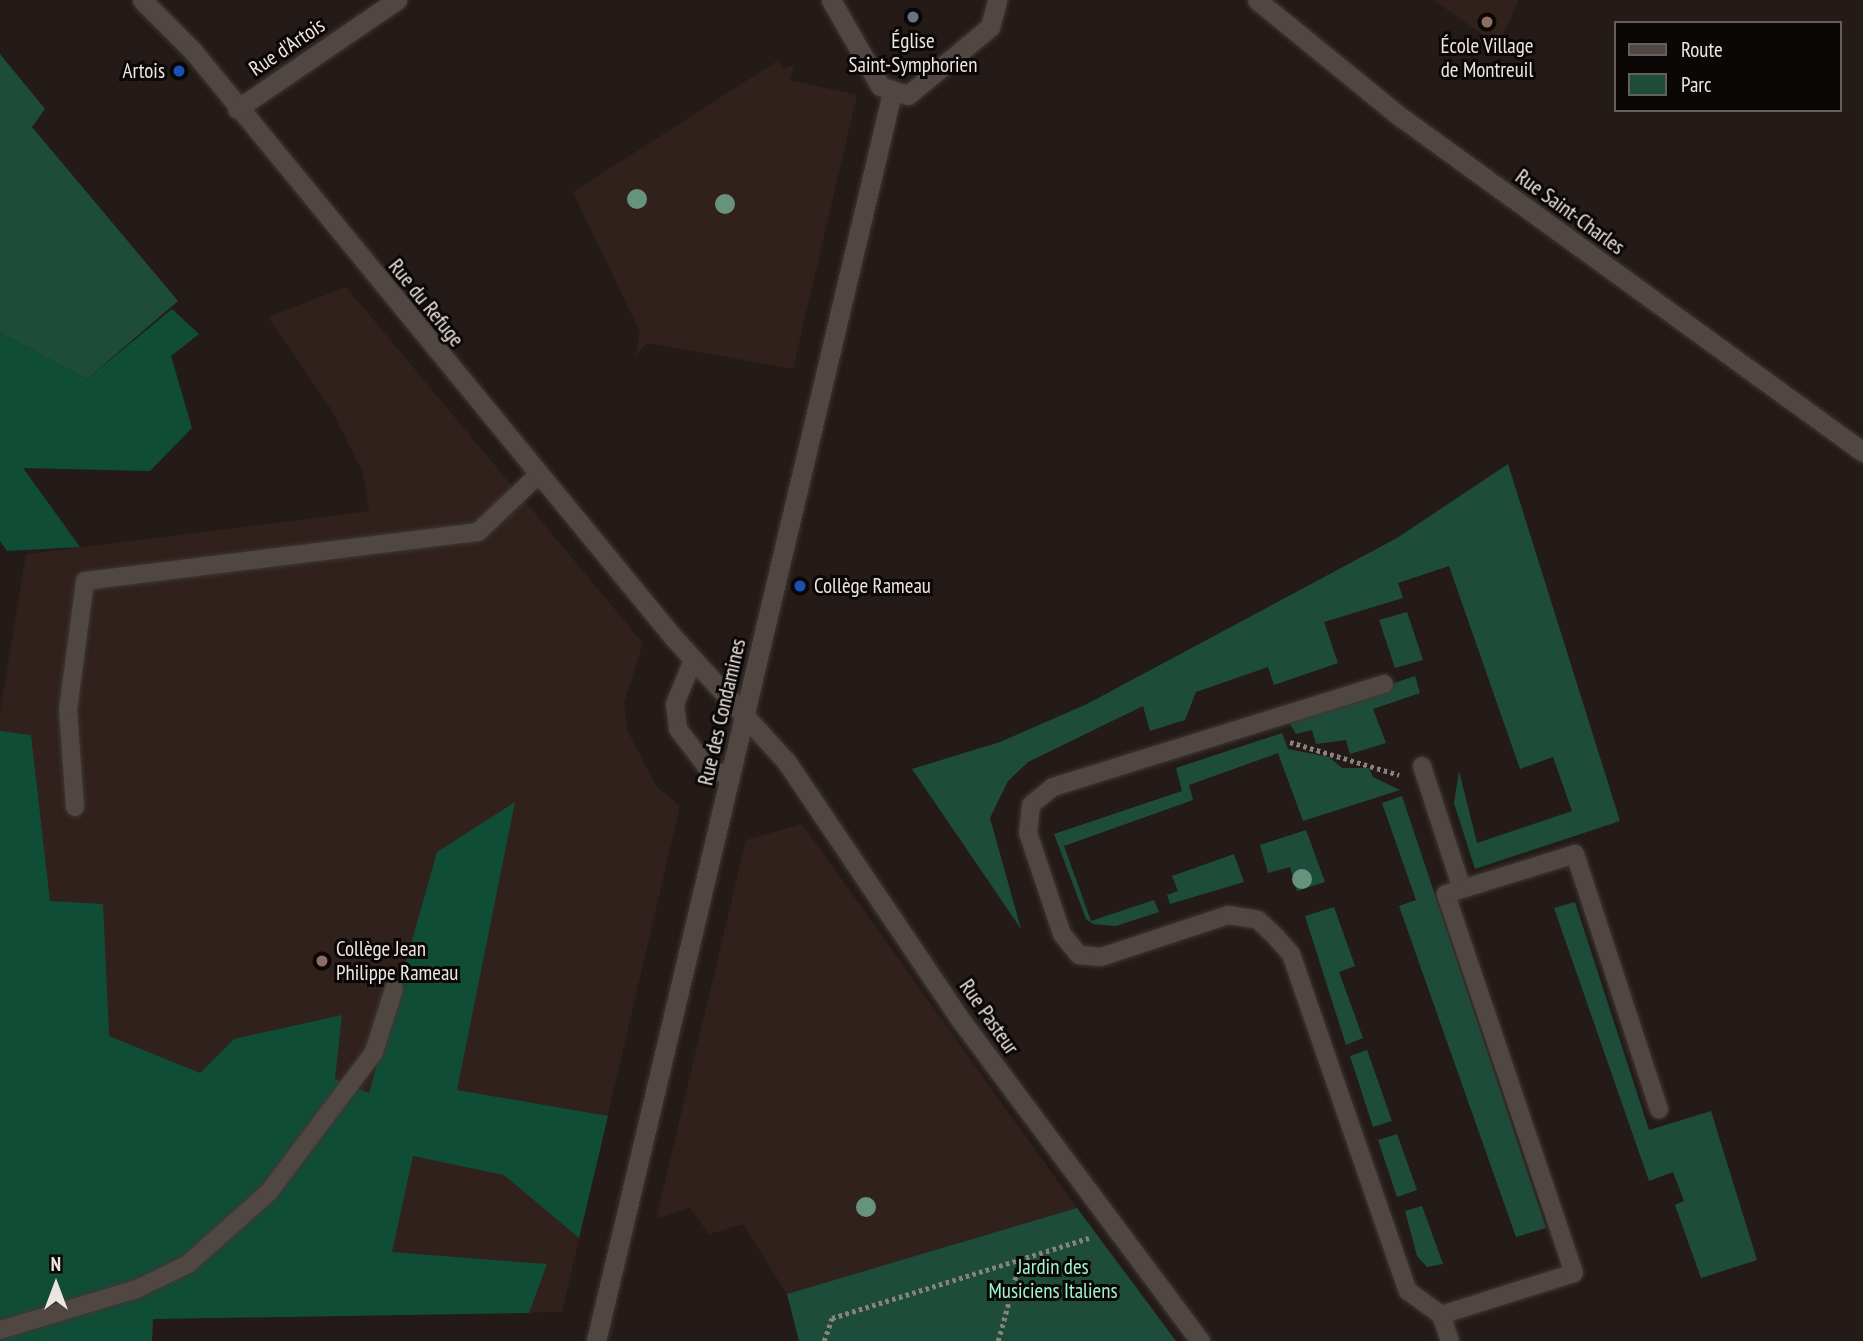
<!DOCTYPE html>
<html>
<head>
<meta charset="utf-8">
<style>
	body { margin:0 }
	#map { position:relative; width:1863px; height:1341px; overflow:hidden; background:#241b18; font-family:"PT Sans Narrow",sans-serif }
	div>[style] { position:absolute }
	.built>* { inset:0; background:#30211c }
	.green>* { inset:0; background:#1d4d3a }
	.forest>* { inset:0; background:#104d37 }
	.path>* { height:4.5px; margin-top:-2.25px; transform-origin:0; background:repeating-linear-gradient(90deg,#88817e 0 3.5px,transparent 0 7px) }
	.roads { filter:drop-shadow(0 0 2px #3e3735) drop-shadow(0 0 2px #3e3735) }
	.service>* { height:18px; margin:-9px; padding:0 9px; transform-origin:9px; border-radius:9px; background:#504642 }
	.minor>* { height:19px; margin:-9.5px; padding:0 9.5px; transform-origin:9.5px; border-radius:9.5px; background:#504642 }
	.trees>* { width:20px; height:20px; margin:-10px; border-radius:50%; background:#67937c }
	.dots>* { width:19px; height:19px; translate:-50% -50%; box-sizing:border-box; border:4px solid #0a0706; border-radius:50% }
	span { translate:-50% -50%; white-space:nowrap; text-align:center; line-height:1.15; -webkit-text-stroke:6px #0a0706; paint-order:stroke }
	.poi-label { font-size:21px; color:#ebe5e3 }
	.right { translate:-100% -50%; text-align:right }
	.left { translate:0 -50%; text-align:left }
	.street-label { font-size:21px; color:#ebe5e3 }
	.park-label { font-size:21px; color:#9ef5ce }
	.legend { position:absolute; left:1614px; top:21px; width:228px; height:91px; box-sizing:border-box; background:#0a0706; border:2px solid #64605e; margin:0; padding:9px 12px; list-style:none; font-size:21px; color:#ebe5e3 }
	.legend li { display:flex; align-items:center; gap:14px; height:35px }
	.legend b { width:35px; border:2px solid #64605e }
	.north { position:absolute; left:21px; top:1250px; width:70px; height:70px; -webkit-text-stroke:5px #0a0706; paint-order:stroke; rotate:0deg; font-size:19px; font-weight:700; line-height:28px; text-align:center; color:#ebe5e3 }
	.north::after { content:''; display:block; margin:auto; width:24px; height:32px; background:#ebe5e3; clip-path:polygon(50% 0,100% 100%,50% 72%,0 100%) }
</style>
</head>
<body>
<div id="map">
	<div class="built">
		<div style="clip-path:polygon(1433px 0,1519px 0,1498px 45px)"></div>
		<div style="clip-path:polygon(779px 60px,783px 69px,794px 65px,790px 80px,857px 95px,793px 369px,647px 343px,635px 356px,640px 332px,573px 192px)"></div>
		<div style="clip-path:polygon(346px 287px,643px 643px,624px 703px,628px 732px,657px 787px,680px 806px,562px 1312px,153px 1319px,152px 1341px,0 1341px,0 712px,26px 554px,369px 511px,363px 473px,331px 409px,268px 317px)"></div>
		<div style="clip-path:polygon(802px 824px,1077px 1208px,787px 1294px,743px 1224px,709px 1234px,690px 1208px,656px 1219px,746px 840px)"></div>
	</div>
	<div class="green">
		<div style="clip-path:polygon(0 54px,45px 109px,32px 127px,178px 301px,87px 379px,0 333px)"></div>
		<div style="clip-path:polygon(1508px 464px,1620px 821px,1475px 869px,1454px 803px,1459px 771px,1477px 843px,1572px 811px,1553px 757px,1520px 769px,1449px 566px,1398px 583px,1403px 598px,1324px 622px,1338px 663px,1274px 685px,1268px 667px,1196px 692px,1185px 720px,1150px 731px,1143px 706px,1028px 762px,1008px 781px,990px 818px,1021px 929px,912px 769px,1000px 742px,1087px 704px,1397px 538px)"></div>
		<div style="clip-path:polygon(1407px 612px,1423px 660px,1395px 668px,1379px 620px)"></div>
		<div style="clip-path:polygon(1415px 676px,1420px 693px,1373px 709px,1386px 743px,1350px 754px,1346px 740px,1316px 744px,1312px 730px,1296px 734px,1287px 719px)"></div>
		<div style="clip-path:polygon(1282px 733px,1288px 749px,1329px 757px,1342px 768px,1369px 768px,1373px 777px,1400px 790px,1303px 821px,1278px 753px,1189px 785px,1193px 800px,1064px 846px,1091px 921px,1154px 900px,1159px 912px,1116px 926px,1093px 924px,1086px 919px,1054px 834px,1182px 791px,1176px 768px)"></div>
		<div style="clip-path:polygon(1402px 796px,1546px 1228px,1516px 1237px,1399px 906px,1416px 900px,1382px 803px)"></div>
		<div style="clip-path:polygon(1306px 830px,1325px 882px,1297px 891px,1290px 867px,1268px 873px,1260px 845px)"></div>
		<div style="clip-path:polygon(1234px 854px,1244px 882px,1170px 904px,1167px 895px,1178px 891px,1172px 876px)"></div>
		<div style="clip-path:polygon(1575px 902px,1649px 1130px,1711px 1111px,1757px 1260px,1701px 1278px,1675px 1205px,1684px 1201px,1673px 1172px,1649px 1181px,1554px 908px)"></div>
		<div style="clip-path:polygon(1334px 907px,1355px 966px,1339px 972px,1363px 1038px,1346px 1045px,1305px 916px)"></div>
		<div style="clip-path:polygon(1367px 1050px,1392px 1121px,1373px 1127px,1350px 1056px)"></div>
		<div style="clip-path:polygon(1397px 1134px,1417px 1190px,1397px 1197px,1378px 1140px)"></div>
		<div style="clip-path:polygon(1422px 1206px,1443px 1264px,1427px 1267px,1417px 1256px,1405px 1211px)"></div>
		<div style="clip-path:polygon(1077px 1208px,1176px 1341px,799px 1341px,787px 1294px)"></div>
	</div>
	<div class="forest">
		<div style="clip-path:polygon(172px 309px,199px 334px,171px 356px,192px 428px,150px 471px,23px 468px,80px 547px,7px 551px,0 541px,0 333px,87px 379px)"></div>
		<div style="clip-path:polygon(0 731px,31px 735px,50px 901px,103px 904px,109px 1036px,200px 1073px,234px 1039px,342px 1015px,335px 1079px,369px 1093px,437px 852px,515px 802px,457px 1090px,608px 1116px,579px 1238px,504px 1175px,413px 1156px,392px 1252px,547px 1264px,529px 1313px,153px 1319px,152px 1341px,0 1341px)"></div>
	</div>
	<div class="path">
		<div style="left:1290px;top:742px;width:114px;rotate:16.8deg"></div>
		<div style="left:824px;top:1341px;width:24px;rotate:-71deg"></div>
		<div style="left:832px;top:1318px;width:269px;rotate:-17.3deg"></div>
		<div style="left:998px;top:1341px;width:83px;rotate:-74.6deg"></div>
	</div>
	<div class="roads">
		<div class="service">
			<div style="left:693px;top:660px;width:48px;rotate:112.2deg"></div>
			<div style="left:675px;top:704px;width:25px;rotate:83deg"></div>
			<div style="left:678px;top:729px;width:48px;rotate:52.7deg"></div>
			<div style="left:707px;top:767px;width:25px;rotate:23deg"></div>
			<div style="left:1384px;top:684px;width:347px;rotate:162.7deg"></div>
			<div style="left:1053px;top:787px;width:28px;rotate:141deg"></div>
			<div style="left:1031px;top:805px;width:28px;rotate:96deg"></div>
			<div style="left:1028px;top:833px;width:107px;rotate:71.4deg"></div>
			<div style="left:1062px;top:934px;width:27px;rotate:51deg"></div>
			<div style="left:1079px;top:955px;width:22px;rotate:5deg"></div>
			<div style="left:1101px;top:957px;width:134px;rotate:-18.3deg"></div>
			<div style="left:1228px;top:915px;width:30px;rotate:9deg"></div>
			<div style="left:1258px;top:920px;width:25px;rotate:43deg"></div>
			<div style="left:1276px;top:937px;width:23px;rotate:49deg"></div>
			<div style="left:1291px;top:954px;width:357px;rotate:70.9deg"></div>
			<div style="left:1408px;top:1291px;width:41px;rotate:36deg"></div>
			<div style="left:1422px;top:766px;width:129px;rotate:72deg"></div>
			<div style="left:75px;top:807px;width:97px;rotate:-94.1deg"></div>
			<div style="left:68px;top:710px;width:130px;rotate:-82.5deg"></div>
			<div style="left:85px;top:581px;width:396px;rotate:-7.1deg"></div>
			<div style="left:478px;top:532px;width:83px;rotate:-43.5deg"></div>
			<div style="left:0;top:1330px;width:143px;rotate:-16.7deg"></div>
			<div style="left:137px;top:1289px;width:57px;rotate:-26.1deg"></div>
			<div style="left:188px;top:1264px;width:108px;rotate:-41.6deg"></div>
			<div style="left:269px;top:1192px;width:175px;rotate:-53.1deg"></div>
			<div style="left:374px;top:1052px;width:66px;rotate:-72.4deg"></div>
			<div style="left:1450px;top:1341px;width:28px;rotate:-109deg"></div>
			<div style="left:1441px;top:1315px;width:139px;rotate:-17.5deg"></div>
			<div style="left:1574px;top:1273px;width:400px;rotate:-108.7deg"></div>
			<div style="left:1446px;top:894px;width:135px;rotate:-17.2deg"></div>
			<div style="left:1575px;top:854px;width:269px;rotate:71.8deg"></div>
		</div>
		<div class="minor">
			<div style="left:142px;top:0;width:71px;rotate:45deg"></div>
			<div style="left:192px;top:50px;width:759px;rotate:50.67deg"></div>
			<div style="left:673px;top:637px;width:168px;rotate:47.7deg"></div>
			<div style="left:786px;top:761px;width:316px;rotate:56deg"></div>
			<div style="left:963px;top:1023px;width:397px;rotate:53.3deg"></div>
			<div style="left:831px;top:0;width:99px;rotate:60.3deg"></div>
			<div style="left:880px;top:86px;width:29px;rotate:18deg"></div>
			<div style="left:908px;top:95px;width:107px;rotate:-39.7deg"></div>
			<div style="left:990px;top:27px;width:28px;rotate:-75deg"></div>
			<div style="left:1257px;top:0;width:182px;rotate:39.2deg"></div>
			<div style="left:1398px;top:115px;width:574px;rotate:35.93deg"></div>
			<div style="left:237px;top:109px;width:194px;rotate:-34.3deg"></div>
			<div style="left:596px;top:1341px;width:1283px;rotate:-76.66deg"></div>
		</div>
	</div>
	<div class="trees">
		<div style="left:637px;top:199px"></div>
		<div style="left:725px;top:204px"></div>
		<div style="left:1302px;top:879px"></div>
		<div style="left:866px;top:1207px"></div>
	</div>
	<div class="dots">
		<div style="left:913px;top:17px;background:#6b7280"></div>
		<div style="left:1487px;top:22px;background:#8d6e63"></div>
		<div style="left:179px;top:71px;background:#1a4fb4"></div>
		<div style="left:800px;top:586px;background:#1a4fb4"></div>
		<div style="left:322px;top:961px;background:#8d6e63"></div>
	</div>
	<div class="poi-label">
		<span style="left:913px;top:53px">Église<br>Saint-Symphorien</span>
		<span style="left:1487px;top:58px">École Village<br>de Montreuil</span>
		<span class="right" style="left:165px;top:71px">Artois</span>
		<span class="left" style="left:814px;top:586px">Collège Rameau</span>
		<span class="left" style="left:336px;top:961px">Collège Jean<br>Philippe Rameau</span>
	</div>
	<div class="street-label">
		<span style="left:287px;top:47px;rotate:-34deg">Rue d'Artois</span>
		<span style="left:1570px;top:212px;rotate:36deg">Rue Saint-Charles</span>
		<span style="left:426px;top:303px;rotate:51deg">Rue du Refuge</span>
		<span style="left:722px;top:712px;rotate:-77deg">Rue des Condamines</span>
		<span style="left:989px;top:1017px;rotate:55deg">Rue Pasteur</span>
	</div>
	<div class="park-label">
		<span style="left:1053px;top:1279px">Jardin des<br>Musiciens Italiens</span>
	</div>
	<ul class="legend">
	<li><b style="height:9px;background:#504642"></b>Route</li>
	<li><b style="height:19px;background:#1d4d3a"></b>Parc</li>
	</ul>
	<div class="north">N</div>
</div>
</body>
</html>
